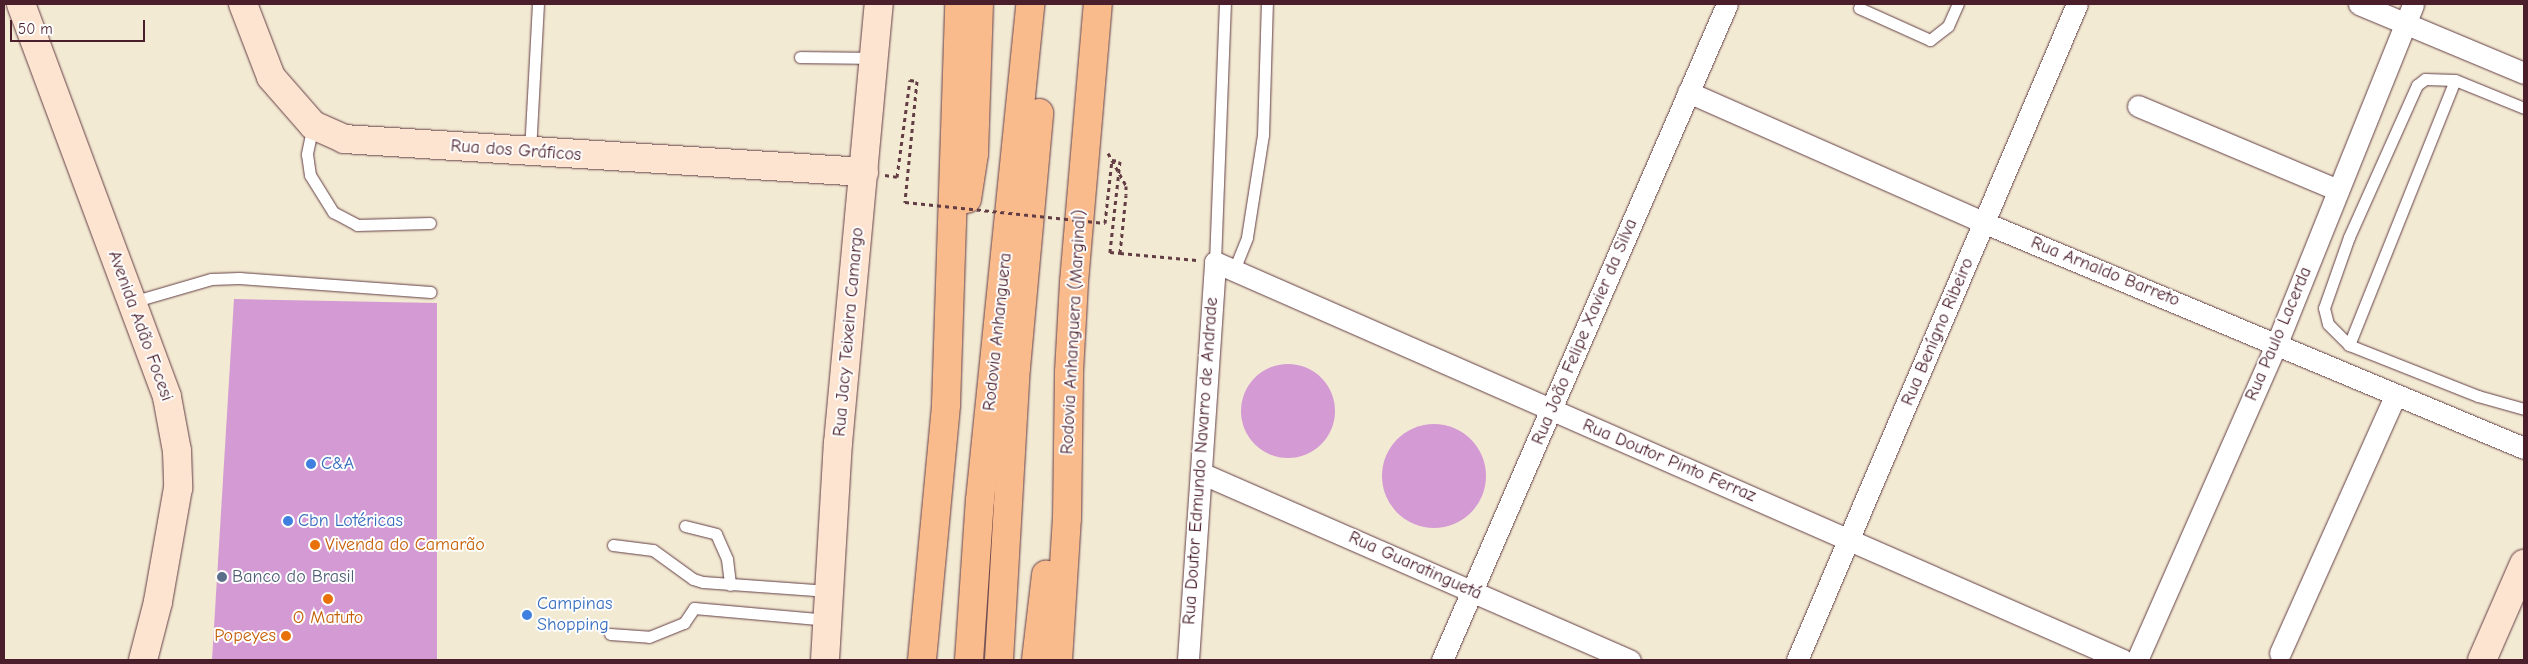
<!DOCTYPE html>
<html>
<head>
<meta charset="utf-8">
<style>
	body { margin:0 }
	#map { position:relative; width:2528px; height:664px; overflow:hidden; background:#f3ead3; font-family:"Comic Neue",sans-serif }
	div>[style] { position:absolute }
	.building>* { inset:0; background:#d39ad3 }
	.round { border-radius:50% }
	.path>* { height:3px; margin-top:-1.5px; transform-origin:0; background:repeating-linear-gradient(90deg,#633d44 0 4px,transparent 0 8px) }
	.roads { filter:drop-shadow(0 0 1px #633d44) drop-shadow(0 0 1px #633d44) }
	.lane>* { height:11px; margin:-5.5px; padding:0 5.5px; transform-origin:5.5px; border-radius:5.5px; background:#fff }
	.street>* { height:21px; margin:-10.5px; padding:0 10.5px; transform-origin:10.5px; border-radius:10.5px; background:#fff }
	.secondary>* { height:28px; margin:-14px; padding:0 14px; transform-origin:14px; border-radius:14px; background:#fde4d1 }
	.highway>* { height:28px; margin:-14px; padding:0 14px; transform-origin:14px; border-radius:14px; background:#fabb8c }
	.path-bridge>* { height:3px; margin-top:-1.5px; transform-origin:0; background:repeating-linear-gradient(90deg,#633d44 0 4px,transparent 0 8px) }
	.dots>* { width:14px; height:14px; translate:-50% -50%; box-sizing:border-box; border:2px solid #fff; border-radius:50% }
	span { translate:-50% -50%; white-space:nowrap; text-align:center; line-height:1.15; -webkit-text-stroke:4px #fff; paint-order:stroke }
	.street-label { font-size:18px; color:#4a1f2b }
	.shop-label { font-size:18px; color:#366cbe }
	.left { translate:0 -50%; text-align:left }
	.food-label { font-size:18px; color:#c56008 }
	.right { translate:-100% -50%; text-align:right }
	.service-label { font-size:18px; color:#4e5e75 }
	.frame { position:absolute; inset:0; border:5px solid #4a1f2b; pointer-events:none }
	.scale { position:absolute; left:10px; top:20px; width:135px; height:22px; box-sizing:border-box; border:2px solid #4a1f2b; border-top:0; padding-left:6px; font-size:15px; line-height:18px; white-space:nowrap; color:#4a1f2b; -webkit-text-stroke:4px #fff; paint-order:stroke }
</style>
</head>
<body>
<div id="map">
	<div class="building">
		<div style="clip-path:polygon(234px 299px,437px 303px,437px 660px,212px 660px)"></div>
		<div class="round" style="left:1241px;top:364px;width:94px;height:94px"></div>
		<div class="round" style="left:1382px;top:424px;width:104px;height:104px"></div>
	</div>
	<div class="path">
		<div style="left:1108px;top:153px;width:38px;rotate:61deg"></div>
		<div style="left:1126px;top:186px;width:9px;rotate:90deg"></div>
		<div style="left:885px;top:175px;width:12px;rotate:9deg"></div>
		<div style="left:1120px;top:253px;width:77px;rotate:5.2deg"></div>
	</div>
	<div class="roads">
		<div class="lane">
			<div style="left:1859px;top:8px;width:78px;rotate:24.3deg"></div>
			<div style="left:1930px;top:40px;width:23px;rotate:-38deg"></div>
			<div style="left:1948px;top:26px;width:24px;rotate:-66deg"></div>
			<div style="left:800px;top:57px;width:75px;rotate:0.8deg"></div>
			<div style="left:2524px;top:108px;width:74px;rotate:-157.9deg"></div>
			<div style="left:2455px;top:80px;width:30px;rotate:-178deg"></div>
			<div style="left:2425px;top:79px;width:10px;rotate:143deg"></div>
			<div style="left:2417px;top:85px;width:167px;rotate:114.1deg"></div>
			<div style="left:2349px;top:237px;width:75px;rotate:109.4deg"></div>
			<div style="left:2324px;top:308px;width:16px;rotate:76deg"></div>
			<div style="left:2328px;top:324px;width:30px;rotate:45deg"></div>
			<div style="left:2349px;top:345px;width:139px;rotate:21.6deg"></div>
			<div style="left:2478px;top:396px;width:48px;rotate:15.8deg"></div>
			<div style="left:313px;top:125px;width:30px;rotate:102deg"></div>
			<div style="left:307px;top:154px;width:21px;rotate:82deg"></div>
			<div style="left:310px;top:175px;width:44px;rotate:58.1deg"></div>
			<div style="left:333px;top:212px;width:27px;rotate:28deg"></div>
			<div style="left:357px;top:225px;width:73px;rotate:-1.6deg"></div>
			<div style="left:530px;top:151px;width:147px;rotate:-86.9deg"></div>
			<div style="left:1215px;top:262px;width:258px;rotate:-87.8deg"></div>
			<div style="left:1234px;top:270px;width:35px;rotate:-68deg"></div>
			<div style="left:1247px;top:237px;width:103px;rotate:-81.1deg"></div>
			<div style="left:1263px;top:135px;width:131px;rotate:-88.3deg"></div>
			<div style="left:132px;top:302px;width:82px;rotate:-16.2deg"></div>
			<div style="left:211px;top:279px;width:28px;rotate:-2deg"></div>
			<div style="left:239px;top:278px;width:192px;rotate:4.2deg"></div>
			<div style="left:2349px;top:345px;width:285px;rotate:-68.2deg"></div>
			<div style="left:685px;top:526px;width:32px;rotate:14deg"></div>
			<div style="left:716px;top:534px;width:27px;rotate:66deg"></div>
			<div style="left:727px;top:559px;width:26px;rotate:83deg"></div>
			<div style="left:613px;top:545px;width:40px;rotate:7.1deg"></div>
			<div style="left:653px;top:550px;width:49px;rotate:35.9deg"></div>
			<div style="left:693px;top:579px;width:10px;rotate:17deg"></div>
			<div style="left:703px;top:582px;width:126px;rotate:4.1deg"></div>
			<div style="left:610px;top:634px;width:39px;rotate:4deg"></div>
			<div style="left:649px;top:637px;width:38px;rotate:-22deg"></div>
			<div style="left:684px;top:623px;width:18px;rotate:-56deg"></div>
			<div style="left:694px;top:608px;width:135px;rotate:5.1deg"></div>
		</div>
		<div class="street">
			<div style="left:2359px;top:4px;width:179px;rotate:22.7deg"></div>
			<div style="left:1688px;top:92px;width:325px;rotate:23.8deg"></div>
			<div style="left:1985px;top:223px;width:584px;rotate:22.66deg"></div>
			<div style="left:2138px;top:106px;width:217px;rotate:22.8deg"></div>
			<div style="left:1201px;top:473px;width:468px;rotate:23.6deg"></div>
			<div style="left:2280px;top:653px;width:282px;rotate:-65.9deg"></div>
			<div style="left:1188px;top:660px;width:399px;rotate:-86.1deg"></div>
			<div style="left:1215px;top:262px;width:991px;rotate:23.67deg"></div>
			<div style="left:1442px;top:660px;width:715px;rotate:-66.52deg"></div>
			<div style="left:1797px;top:660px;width:713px;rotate:-66.89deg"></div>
			<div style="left:2137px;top:660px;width:347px;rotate:-66.2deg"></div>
			<div style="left:2277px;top:343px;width:365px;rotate:-68.1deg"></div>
		</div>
		<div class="secondary">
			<div style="left:21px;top:4px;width:419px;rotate:69.6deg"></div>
			<div style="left:167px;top:397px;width:55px;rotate:79.5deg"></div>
			<div style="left:177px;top:451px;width:37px;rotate:88deg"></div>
			<div style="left:178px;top:488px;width:116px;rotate:100deg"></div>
			<div style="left:158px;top:602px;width:60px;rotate:104.5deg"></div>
			<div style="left:243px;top:4px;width:78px;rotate:69deg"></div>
			<div style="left:271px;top:77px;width:64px;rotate:48.8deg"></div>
			<div style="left:313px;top:125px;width:34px;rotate:24deg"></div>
			<div style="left:344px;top:139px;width:521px;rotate:3.63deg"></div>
			<div style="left:825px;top:660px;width:217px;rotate:-86.6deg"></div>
			<div style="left:838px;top:443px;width:441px;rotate:-84.7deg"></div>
			<div style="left:2482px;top:660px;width:105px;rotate:-66.4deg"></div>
		</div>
		<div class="highway">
			<div style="left:967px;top:199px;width:46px;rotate:-81.2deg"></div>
			<div style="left:974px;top:154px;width:150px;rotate:-88.1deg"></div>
			<div style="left:922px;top:660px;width:257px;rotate:-84.6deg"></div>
			<div style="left:946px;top:404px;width:400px;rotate:-88.1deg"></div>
			<div style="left:969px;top:660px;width:160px;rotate:-86.1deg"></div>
			<div style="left:980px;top:500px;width:499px;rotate:-84.2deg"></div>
			<div style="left:999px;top:660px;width:292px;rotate:-86.7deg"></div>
			<div style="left:1016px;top:368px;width:256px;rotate:-84.8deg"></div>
			<div style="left:1036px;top:660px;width:86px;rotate:-83.3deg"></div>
			<div style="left:1058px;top:660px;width:142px;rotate:-86.4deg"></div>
			<div style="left:1067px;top:518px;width:146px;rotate:-89.2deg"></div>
			<div style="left:1069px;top:372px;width:90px;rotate:-86.8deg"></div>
			<div style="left:1074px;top:282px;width:279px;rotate:-85.1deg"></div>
		</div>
	</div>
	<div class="path-bridge">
		<div style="left:897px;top:177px;width:98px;rotate:-82.4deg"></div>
		<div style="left:910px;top:80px;width:7px;rotate:8deg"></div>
		<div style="left:917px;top:81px;width:122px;rotate:95.7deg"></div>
		<div style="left:905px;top:202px;width:201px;rotate:6deg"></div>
		<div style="left:1105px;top:223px;width:63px;rotate:-83.7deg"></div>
		<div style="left:1112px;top:160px;width:8px;rotate:7deg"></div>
		<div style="left:1120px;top:161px;width:92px;rotate:96.3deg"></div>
		<div style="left:1110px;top:252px;width:10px;rotate:6deg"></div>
		<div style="left:1120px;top:253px;width:58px;rotate:-84.1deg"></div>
	</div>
	<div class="dots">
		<div style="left:311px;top:464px;background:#3f7fe0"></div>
		<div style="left:288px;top:521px;background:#3f7fe0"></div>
		<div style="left:315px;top:545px;background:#e8710a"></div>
		<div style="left:222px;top:577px;background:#5c6f8a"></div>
		<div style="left:328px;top:599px;background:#e8710a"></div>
		<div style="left:527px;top:615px;background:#3f7fe0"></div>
		<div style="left:286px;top:636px;background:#e8710a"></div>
	</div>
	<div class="street-label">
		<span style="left:516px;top:151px;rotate:4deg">Rua dos Gráficos</span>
		<span style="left:2105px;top:272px;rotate:22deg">Rua Arnaldo Barreto</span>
		<span style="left:140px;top:326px;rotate:70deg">Avenida Adão Focesi</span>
		<span style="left:849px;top:332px;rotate:-85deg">Rua Jacy Teixeira Camargo</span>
		<span style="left:998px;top:332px;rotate:-84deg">Rodovia Anhanguera</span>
		<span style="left:1074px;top:332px;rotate:-87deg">Rodovia Anhanguera (Marginal)</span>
		<span style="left:1585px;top:332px;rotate:-67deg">Rua João Felipe Xavier da Silva</span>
		<span style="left:1938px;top:332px;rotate:-67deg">Rua Benígno Ribeiro</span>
		<span style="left:2279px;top:334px;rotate:-67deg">Rua Paulo Lacerda</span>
		<span style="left:1201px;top:461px;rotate:-86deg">Rua Doutor Edmundo Navarro de Andrade</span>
		<span style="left:1669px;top:461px;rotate:23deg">Rua Doutor Pinto Ferraz</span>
		<span style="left:1415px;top:566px;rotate:24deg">Rua Guaratinguetá</span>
	</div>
	<div class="shop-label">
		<span class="left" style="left:321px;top:464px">C&amp;A</span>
		<span class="left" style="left:298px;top:521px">Cbn Lotéricas</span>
		<span class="left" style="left:537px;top:615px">Campinas<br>Shopping</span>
	</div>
	<div class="food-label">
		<span class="left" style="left:325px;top:545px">Vivenda do Camarão</span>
		<span style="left:328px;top:618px">O Matuto</span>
		<span class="right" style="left:276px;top:636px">Popeyes</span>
	</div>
	<div class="service-label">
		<span class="left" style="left:232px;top:577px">Banco do Brasil</span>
	</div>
	<div class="frame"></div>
	<div class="scale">50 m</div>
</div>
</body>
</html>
